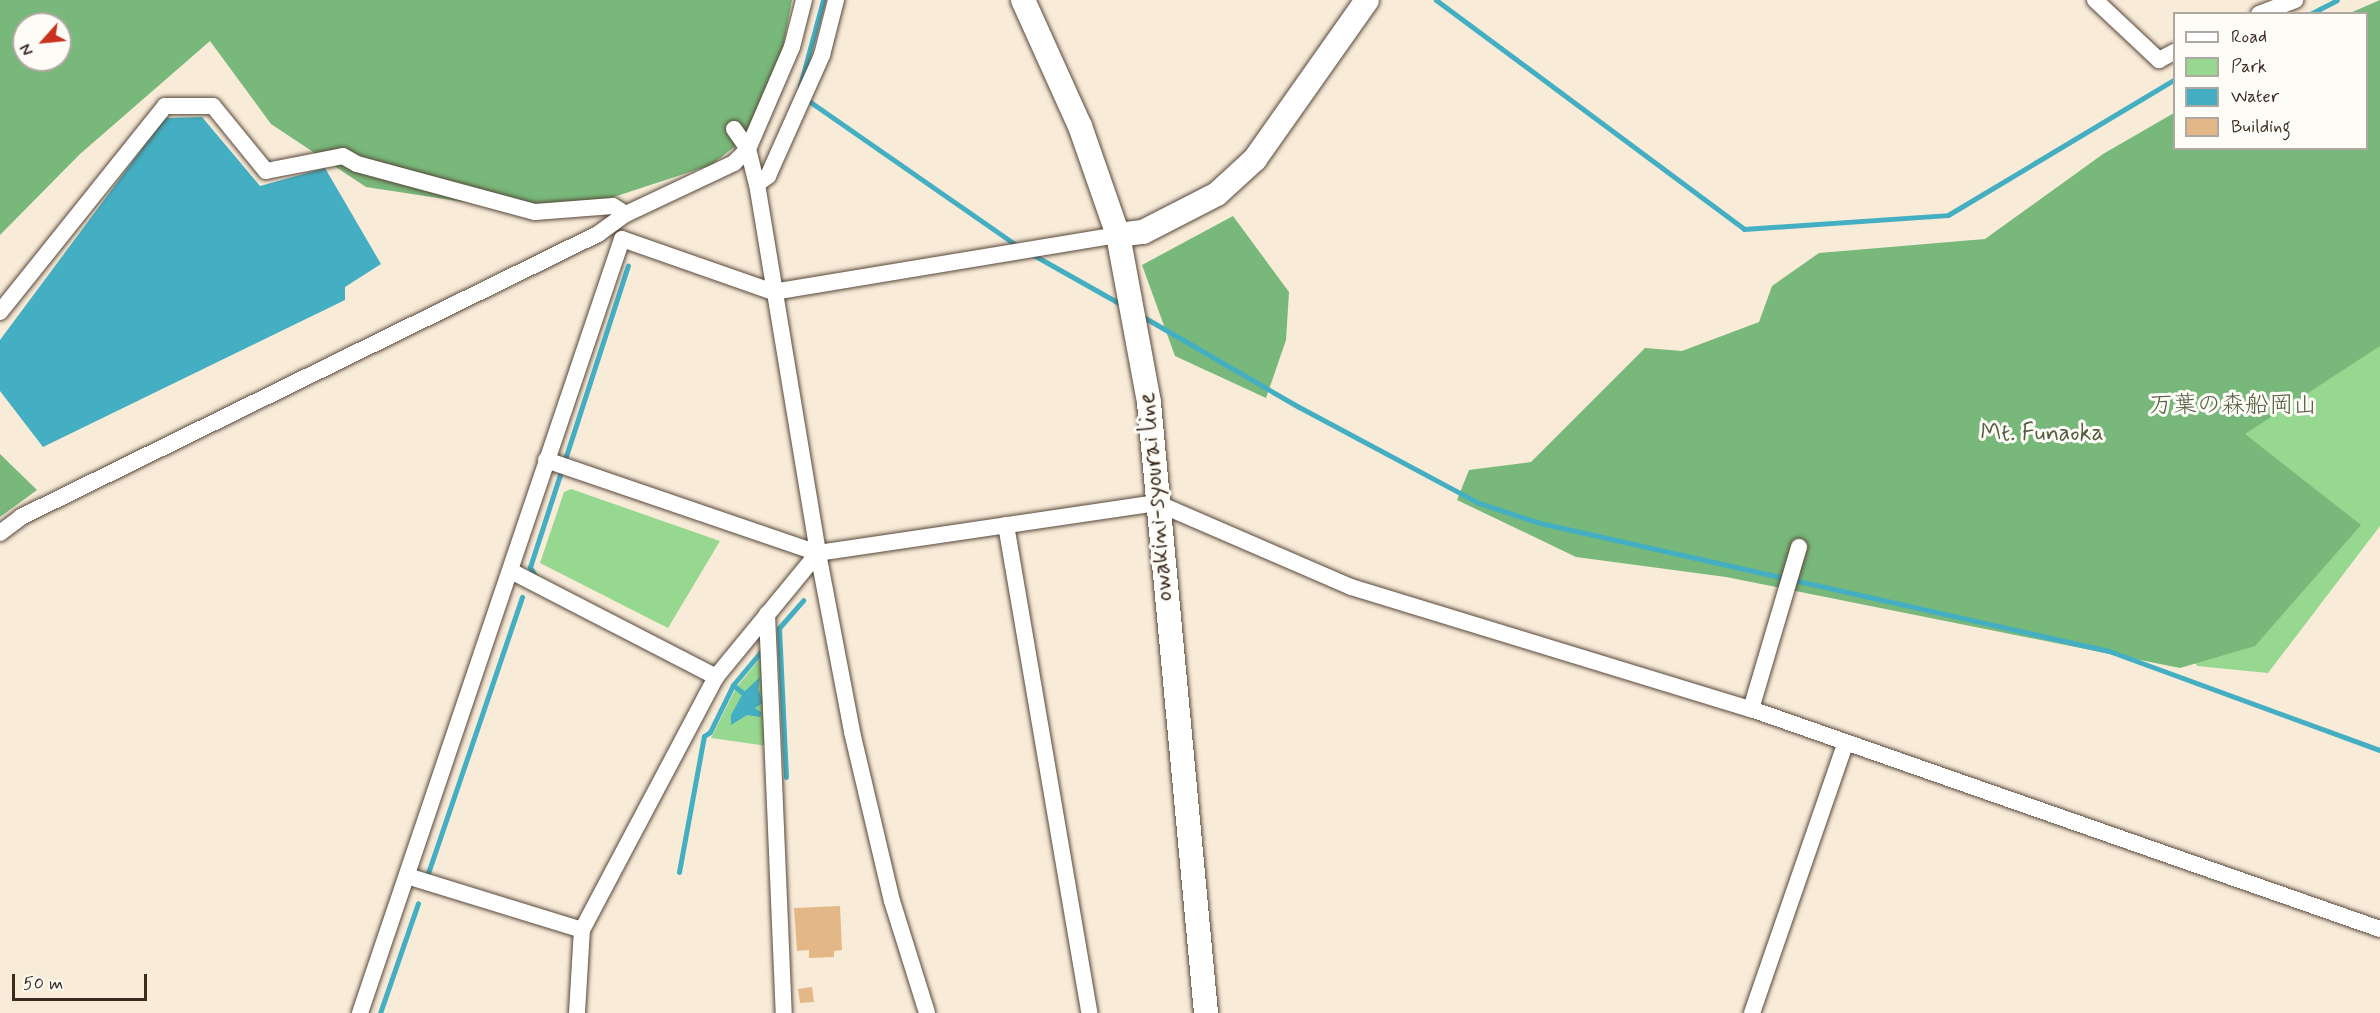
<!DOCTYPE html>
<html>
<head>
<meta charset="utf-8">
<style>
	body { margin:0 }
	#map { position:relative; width:2380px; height:1013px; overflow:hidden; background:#f8ebd8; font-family:Mynerve,"Klee One",sans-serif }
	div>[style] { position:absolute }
	.green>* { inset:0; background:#96d88f }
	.forest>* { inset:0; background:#78b87a }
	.water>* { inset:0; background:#44afc2 }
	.stream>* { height:5px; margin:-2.5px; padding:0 2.5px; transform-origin:2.5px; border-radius:2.5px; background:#44afc2 }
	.building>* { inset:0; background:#e4b786 }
	.roads { filter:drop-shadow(0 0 2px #57473a) drop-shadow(0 0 2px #57473a) }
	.street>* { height:16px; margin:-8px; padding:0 8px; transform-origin:8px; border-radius:8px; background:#fff }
	.secondary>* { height:24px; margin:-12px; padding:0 12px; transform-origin:12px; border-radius:12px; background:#fff }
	span { translate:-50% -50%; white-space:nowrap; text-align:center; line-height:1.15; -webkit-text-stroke:6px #fdfcf7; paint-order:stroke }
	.park-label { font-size:24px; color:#565e40 }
	.street-label { font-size:24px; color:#3b2a1e }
	.legend { position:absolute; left:2173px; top:12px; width:195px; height:138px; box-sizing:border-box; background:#fdfcf7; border:2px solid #afa8a0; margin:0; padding:8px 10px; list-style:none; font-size:18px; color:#3b2a1e }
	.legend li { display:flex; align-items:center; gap:12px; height:30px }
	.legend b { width:30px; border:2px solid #afa8a0 }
	.north { position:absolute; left:12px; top:12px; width:60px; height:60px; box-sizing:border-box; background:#fdfcf7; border:2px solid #afa8a0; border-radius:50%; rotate:243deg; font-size:16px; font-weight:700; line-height:24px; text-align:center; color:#3b2a1e }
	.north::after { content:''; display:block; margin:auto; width:21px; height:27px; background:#c8321e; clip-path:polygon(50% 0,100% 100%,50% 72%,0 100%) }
	.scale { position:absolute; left:12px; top:974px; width:135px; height:27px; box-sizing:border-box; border:3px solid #3b2a1e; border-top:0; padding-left:8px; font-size:18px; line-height:21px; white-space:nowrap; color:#3b2a1e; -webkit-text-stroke:4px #fdfcf7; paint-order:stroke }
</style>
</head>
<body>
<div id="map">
	<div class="green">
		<div style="clip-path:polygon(2380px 138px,2380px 526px,2268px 673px,2197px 666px,2124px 530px,2366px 148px)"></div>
		<div style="clip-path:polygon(571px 489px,720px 541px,668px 628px,540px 563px,564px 492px)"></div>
		<div style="clip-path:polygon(766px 651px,768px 746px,711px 738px,736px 688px)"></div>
	</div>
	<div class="forest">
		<div style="clip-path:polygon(evenodd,0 0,792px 0,769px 120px,711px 165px,556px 216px,366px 187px,271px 124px,210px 41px,80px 154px,0 235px,0 0,24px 24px,60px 24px,60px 60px,24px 60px,24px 24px)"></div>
		<div style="clip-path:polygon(2380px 0,2380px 346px,2245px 434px,2361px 525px,2255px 646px,2180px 668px,1726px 577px,1576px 557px,1457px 500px,1469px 470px,1531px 462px,1645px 348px,1682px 351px,1759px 322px,1772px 286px,1819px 253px,1985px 239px,2103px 154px,2174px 113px,2174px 148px,2366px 148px,2366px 14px,2350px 13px)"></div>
		<div style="clip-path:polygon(1233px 216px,1289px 292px,1286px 340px,1266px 398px,1175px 356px,1142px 265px)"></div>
		<div style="clip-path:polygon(0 454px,37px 490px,0 517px)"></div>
	</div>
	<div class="water">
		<div style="clip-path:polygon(202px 117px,260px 186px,325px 168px,381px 264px,345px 287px,345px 300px,43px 447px,0 391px,0 340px,165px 118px)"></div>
		<div style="clip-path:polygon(760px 677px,758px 689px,763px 703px,755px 708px,762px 713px,760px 717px,747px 715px,731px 725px,731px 715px,743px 693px)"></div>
	</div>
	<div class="stream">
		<div style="left:1436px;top:0;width:384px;rotate:36.6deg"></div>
		<div style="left:1744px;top:229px;width:204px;rotate:-3.9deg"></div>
		<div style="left:1948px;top:215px;width:263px;rotate:-30.9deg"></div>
		<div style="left:2310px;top:14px;width:30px;rotate:-27deg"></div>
		<div style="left:801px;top:91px;width:5px;rotate:-101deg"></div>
		<div style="left:800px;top:86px;width:89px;rotate:-75deg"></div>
		<div style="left:806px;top:99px;width:259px;rotate:34.8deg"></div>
		<div style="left:1030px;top:253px;width:108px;rotate:29.4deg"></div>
		<div style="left:1140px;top:315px;width:184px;rotate:30.1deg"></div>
		<div style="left:1299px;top:407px;width:204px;rotate:28.1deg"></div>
		<div style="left:1479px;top:503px;width:64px;rotate:18.2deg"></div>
		<div style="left:1540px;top:523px;width:583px;rotate:12.68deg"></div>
		<div style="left:2109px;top:651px;width:289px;rotate:20.1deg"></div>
		<div style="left:537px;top:579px;width:14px;rotate:-120deg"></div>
		<div style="left:530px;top:567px;width:317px;rotate:-72deg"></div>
		<div style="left:733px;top:685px;width:13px;rotate:39deg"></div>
		<div style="left:786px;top:777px;width:149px;rotate:-92.7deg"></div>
		<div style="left:779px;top:628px;width:37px;rotate:-49deg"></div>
		<div style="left:679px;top:872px;width:138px;rotate:-79.6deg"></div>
		<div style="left:704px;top:736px;width:7px;rotate:-34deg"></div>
		<div style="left:710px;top:732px;width:52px;rotate:-63.9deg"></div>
		<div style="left:733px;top:685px;width:48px;rotate:-50deg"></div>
		<div style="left:426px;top:879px;width:298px;rotate:-71.2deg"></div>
		<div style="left:380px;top:1013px;width:116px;rotate:-70.9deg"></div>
	</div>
	<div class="building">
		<div style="clip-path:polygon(840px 906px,842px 950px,834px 951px,834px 957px,809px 958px,809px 950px,797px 951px,794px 908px)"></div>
		<div style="clip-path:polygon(812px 987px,814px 1002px,800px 1003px,798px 989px)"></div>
	</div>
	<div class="roads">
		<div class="street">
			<div style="left:2095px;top:0;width:88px;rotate:43.2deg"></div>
			<div style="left:2159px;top:60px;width:17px;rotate:-28deg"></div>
			<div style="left:2259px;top:14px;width:39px;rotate:-21deg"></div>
			<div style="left:734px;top:129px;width:24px;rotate:55deg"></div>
			<div style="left:748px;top:149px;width:36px;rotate:76deg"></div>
			<div style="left:757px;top:184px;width:374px;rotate:80.6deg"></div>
			<div style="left:818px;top:553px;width:182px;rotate:79.2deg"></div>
			<div style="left:852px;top:732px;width:174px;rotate:76.7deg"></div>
			<div style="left:892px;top:901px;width:117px;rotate:72.6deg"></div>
			<div style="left:757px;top:184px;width:14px;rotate:-36deg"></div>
			<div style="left:768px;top:176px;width:133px;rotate:-65.9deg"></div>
			<div style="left:822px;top:55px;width:57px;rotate:-75.7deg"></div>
			<div style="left:0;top:312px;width:264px;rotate:-51.3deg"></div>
			<div style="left:165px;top:106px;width:48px"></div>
			<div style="left:213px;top:106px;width:84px;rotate:50.8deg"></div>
			<div style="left:266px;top:171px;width:78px;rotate:-11deg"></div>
			<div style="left:343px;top:156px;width:16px;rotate:30deg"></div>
			<div style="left:357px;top:164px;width:184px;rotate:15.1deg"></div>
			<div style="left:535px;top:212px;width:78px;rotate:-4.4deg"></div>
			<div style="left:613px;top:206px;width:15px;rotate:32deg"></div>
			<div style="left:546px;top:460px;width:287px;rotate:18.9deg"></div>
			<div style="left:818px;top:553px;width:343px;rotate:-8.4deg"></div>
			<div style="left:1157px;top:503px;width:211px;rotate:23.4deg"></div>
			<div style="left:1351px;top:587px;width:418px;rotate:17deg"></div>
			<div style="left:1751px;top:709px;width:666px;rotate:19.28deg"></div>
			<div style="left:1006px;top:525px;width:495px;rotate:80.3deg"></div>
			<div style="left:0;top:533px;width:26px;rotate:-37deg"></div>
			<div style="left:21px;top:517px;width:643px;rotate:-26.13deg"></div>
			<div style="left:598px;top:234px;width:34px;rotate:-36deg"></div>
			<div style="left:626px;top:214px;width:119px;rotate:-25.3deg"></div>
			<div style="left:734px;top:163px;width:20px;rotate:-45deg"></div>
			<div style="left:748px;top:149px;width:111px;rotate:-66.7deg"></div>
			<div style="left:792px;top:47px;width:49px;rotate:-75.7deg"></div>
			<div style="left:511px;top:571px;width:231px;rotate:27.3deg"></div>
			<div style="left:767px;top:614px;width:399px;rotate:87.6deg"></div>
			<div style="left:1751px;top:709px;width:169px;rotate:-73.5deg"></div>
			<div style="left:407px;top:876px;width:183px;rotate:17.1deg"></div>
			<div style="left:360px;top:1013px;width:817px;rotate:-71.3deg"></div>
			<div style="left:622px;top:239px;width:160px;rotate:19.3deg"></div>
			<div style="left:773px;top:292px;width:350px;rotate:-9.4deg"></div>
			<div style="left:577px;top:1013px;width:83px;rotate:-86.6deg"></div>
			<div style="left:582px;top:930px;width:286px;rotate:-62.1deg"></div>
			<div style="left:716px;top:677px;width:161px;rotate:-50.6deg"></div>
			<div style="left:1752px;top:1013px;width:285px;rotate:-70.9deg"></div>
		</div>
		<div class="secondary">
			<div style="left:1023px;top:0;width:138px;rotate:65.7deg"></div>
			<div style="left:1080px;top:126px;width:115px;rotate:70.8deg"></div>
			<div style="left:1118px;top:235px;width:171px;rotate:79.5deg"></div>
			<div style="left:1149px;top:403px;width:613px;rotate:84.66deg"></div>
			<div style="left:1118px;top:235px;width:25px;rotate:-7deg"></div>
			<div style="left:1143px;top:232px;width:83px;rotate:-27.2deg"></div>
			<div style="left:1217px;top:194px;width:52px;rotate:-42.6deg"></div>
			<div style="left:1255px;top:159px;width:194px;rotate:-54.8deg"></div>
		</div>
	</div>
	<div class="park-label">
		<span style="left:2233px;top:406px">万葉の森船岡山</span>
		<span style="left:2042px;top:434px">Mt. Funaoka</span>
	</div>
	<div class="street-label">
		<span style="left:1156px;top:497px;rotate:-95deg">owakini-syourai line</span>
	</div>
	<ul class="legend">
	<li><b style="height:8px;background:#fff"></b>Road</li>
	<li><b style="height:16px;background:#96d88f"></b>Park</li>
	<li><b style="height:16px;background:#44afc2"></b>Water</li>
	<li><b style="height:16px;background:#e4b786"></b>Building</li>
	</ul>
	<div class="north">N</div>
	<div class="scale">50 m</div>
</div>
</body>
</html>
